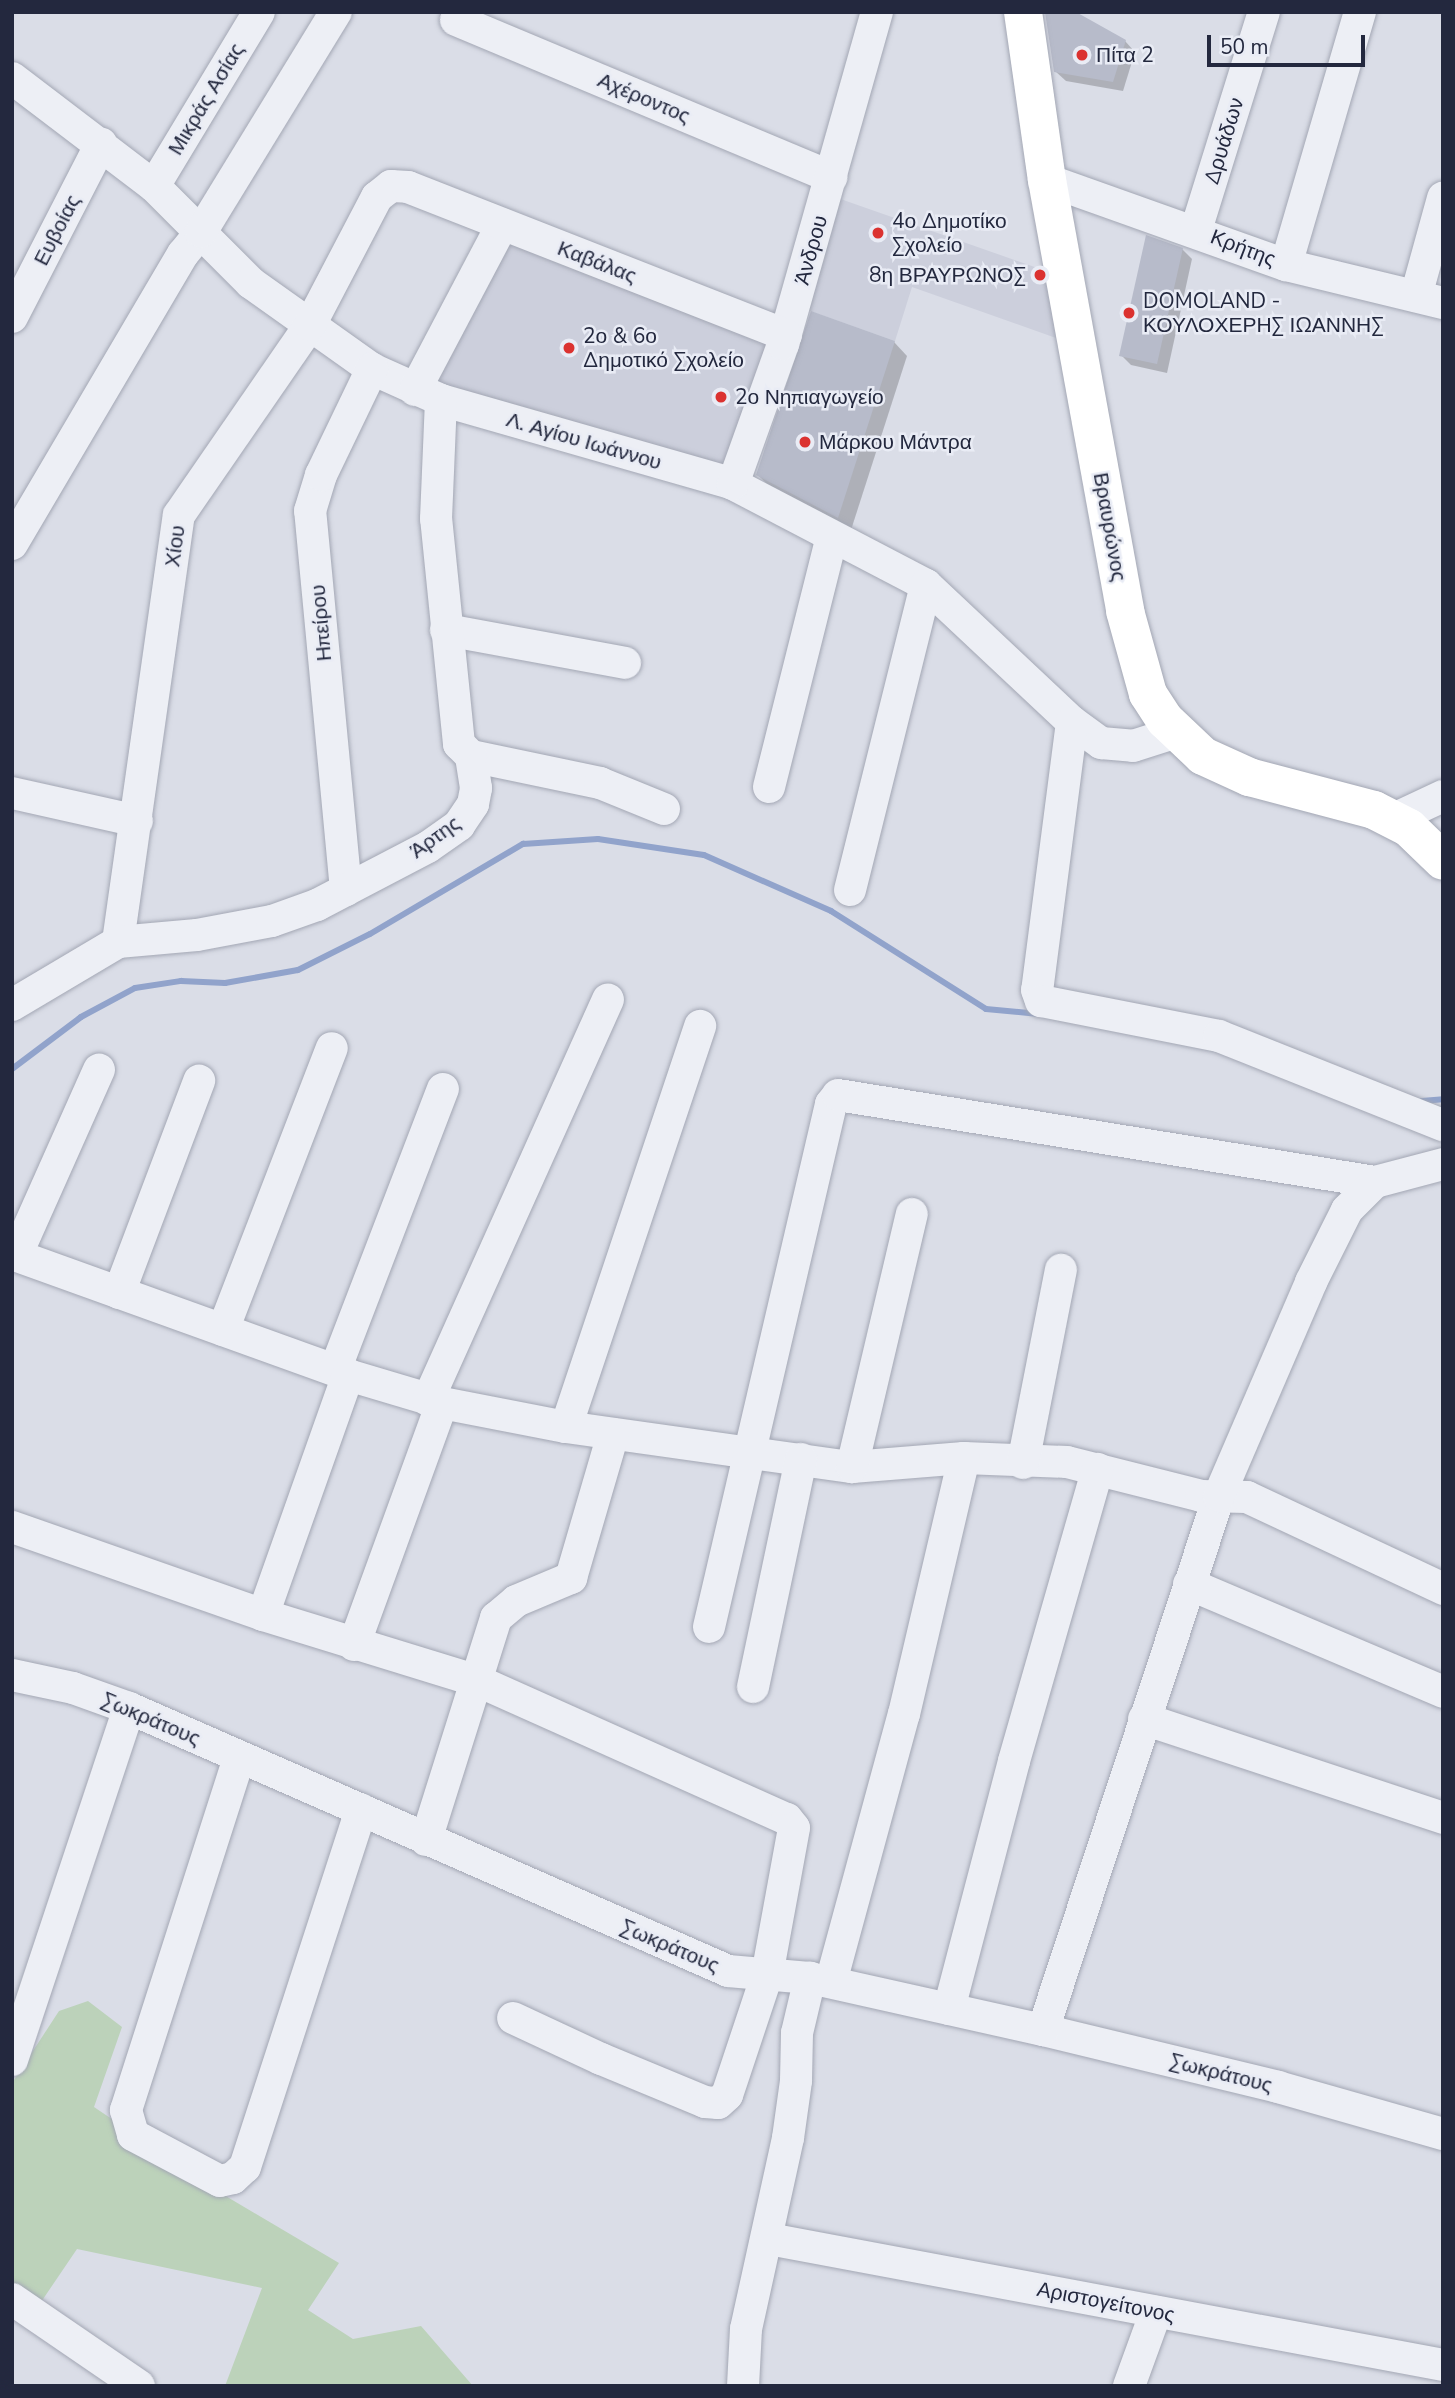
<!DOCTYPE html>
<html>
<head>
<meta charset="utf-8">
<style>
	body { margin:0 }
	#map { position:relative; width:1455px; height:2398px; overflow:hidden; background:#dadde7; font-family:"Nunito Sans",sans-serif }
	div>[style] { position:absolute }
	.built>* { inset:0; background:#cccfdc }
	.green>* { inset:0; background:#bcd2ba }
	.shadow>* { inset:0; background:#0003 }
	.stream>* { height:6px; margin:-3px; padding:0 3px; transform-origin:3px; border-radius:3px; background:#91a3cb }
	.building>* { inset:0; background:#b7bbca }
	.roads { filter:drop-shadow(0 0 2px #a3a7b4) drop-shadow(0 0 2px #a3a7b4) }
	.minor>* { height:32px; margin:-16px; padding:0 16px; transform-origin:16px; border-radius:16px; background:#edeff5 }
	.major>* { height:38px; margin:-19px; padding:0 19px; transform-origin:19px; border-radius:19px; background:#fff }
	.dots>* { width:19px; height:19px; translate:-50% -50%; box-sizing:border-box; border:4px solid #e9ecf5; border-radius:50% }
	span { translate:-50% -50%; white-space:nowrap; text-align:center; line-height:1.15; -webkit-text-stroke:5px #e9ecf5; paint-order:stroke }
	.poi-label { font-size:21px; color:#23283e }
	.left { translate:0 -50%; text-align:left }
	.right { translate:-100% -50%; text-align:right }
	.street-label { font-size:21px; color:#23283e }
	.frame { position:absolute; inset:0; border:14px solid #23283e; pointer-events:none }
	.scale { position:absolute; left:1207px; top:35px; width:158px; height:32px; box-sizing:border-box; border:4px solid #23283e; border-top:0; padding-left:9px; font-size:21px; line-height:24px; white-space:nowrap; color:#23283e; -webkit-text-stroke:5px #e9ecf5; paint-order:stroke }
</style>
</head>
<body>
<div id="map">
	<div class="built">
		<div style="clip-path:polygon(829px 195px,1046px 271px,1056px 338px,912px 287px,895px 341px,799px 307px)"></div>
		<div style="clip-path:polygon(502px 225px,786px 335px,733px 484px,415px 390px)"></div>
	</div>
	<div class="green">
		<div style="clip-path:polygon(88px 2001px,122px 2027px,94px 2107px,229px 2198px,339px 2263px,308px 2310px,353px 2339px,421px 2326px,473px 2386px,225px 2386px,262px 2288px,77px 2249px,39px 2305px,12px 2289px,12px 2083px,59px 2011px)"></div>
	</div>
	<div class="shadow">
		<div style="clip-path:polygon(1125px 41px,1135px 52px,1123px 91px,1066px 81px,1055px 71px)"></div>
		<div style="clip-path:polygon(1182px 249px,1192px 259px,1167px 373px,1131px 365px,1121px 355px)"></div>
		<div style="clip-path:polygon(894px 342px,907px 356px,851px 530px,771px 488px,758px 475px)"></div>
	</div>
	<div class="stream">
		<div style="left:12px;top:1069px;width:86px;rotate:-37deg"></div>
		<div style="left:81px;top:1017px;width:61px;rotate:-28.2deg"></div>
		<div style="left:135px;top:988px;width:47px;rotate:-8.7deg"></div>
		<div style="left:181px;top:981px;width:44px;rotate:2.6deg"></div>
		<div style="left:225px;top:983px;width:74px;rotate:-10.1deg"></div>
		<div style="left:298px;top:970px;width:80px;rotate:-26.6deg"></div>
		<div style="left:370px;top:934px;width:178px;rotate:-30.5deg"></div>
		<div style="left:523px;top:844px;width:75px;rotate:-3.8deg"></div>
		<div style="left:598px;top:839px;width:107px;rotate:8.6deg"></div>
		<div style="left:704px;top:855px;width:139px;rotate:23.8deg"></div>
		<div style="left:831px;top:911px;width:183px;rotate:32.3deg"></div>
		<div style="left:986px;top:1009px;width:53px;rotate:5.4deg"></div>
		<div style="left:1422px;top:1101px;width:21px;rotate:-5deg"></div>
	</div>
	<div class="building">
		<div style="clip-path:polygon(1045px 12px,1076px 12px,1126px 40px,1113px 82px,1054px 72px)"></div>
		<div style="clip-path:polygon(1146px 235px,1183px 248px,1157px 364px,1119px 356px)"></div>
		<div style="clip-path:polygon(811px 311px,895px 341px,838px 518px,756px 475px)"></div>
	</div>
	<div class="roads">
		<div class="minor">
			<div style="left:456px;top:20px;width:407px;rotate:22.7deg"></div>
			<div style="left:12px;top:78px;width:178px;rotate:37.3deg"></div>
			<div style="left:154px;top:186px;width:137px;rotate:45deg"></div>
			<div style="left:251px;top:283px;width:148px;rotate:35.4deg"></div>
			<div style="left:372px;top:369px;width:76px;rotate:24.2deg"></div>
			<div style="left:441px;top:400px;width:304px;rotate:16deg"></div>
			<div style="left:733px;top:484px;width:218px;rotate:27.6deg"></div>
			<div style="left:926px;top:585px;width:200px;rotate:43.2deg"></div>
			<div style="left:1072px;top:722px;width:36px;rotate:36deg"></div>
			<div style="left:1101px;top:743px;width:32px;rotate:5deg"></div>
			<div style="left:1133px;top:746px;width:46px;rotate:-17.7deg"></div>
			<div style="left:1047px;top:180px;width:254px;rotate:19.6deg"></div>
			<div style="left:1286px;top:265px;width:162px;rotate:13.6deg"></div>
			<div style="left:154px;top:186px;width:203px;rotate:-58.9deg"></div>
			<div style="left:1196px;top:230px;width:228px;rotate:-72.7deg"></div>
			<div style="left:1286px;top:265px;width:264px;rotate:-73.7deg"></div>
			<div style="left:1416px;top:296px;width:102px;rotate:-74.6deg"></div>
			<div style="left:12px;top:317px;width:195px;rotate:-62.8deg"></div>
			<div style="left:415px;top:390px;width:187px;rotate:-62.2deg"></div>
			<div style="left:733px;top:484px;width:149px;rotate:-70.3deg"></div>
			<div style="left:783px;top:344px;width:345px;rotate:-74.2deg"></div>
			<div style="left:12px;top:544px;width:337px;rotate:-59.5deg"></div>
			<div style="left:183px;top:254px;width:28px;rotate:-51deg"></div>
			<div style="left:201px;top:232px;width:258px;rotate:-58.5deg"></div>
			<div style="left:446px;top:630px;width:182px;rotate:10.4deg"></div>
			<div style="left:1072px;top:722px;width:270px;rotate:97.4deg"></div>
			<div style="left:1037px;top:990px;width:12px;rotate:70deg"></div>
			<div style="left:1041px;top:1001px;width:181px;rotate:11.1deg"></div>
			<div style="left:1219px;top:1036px;width:241px;rotate:21.7deg"></div>
			<div style="left:471px;top:756px;width:132px;rotate:11.8deg"></div>
			<div style="left:600px;top:783px;width:69px;rotate:22.1deg"></div>
			<div style="left:769px;top:787px;width:258px;rotate:-75.9deg"></div>
			<div style="left:12px;top:793px;width:128px;rotate:12.6deg"></div>
			<div style="left:1394px;top:819px;width:54px;rotate:-25.1deg"></div>
			<div style="left:346px;top:890px;width:381px;rotate:-95.4deg"></div>
			<div style="left:310px;top:511px;width:38px;rotate:-73deg"></div>
			<div style="left:321px;top:475px;width:118px;rotate:-64.3deg"></div>
			<div style="left:850px;top:890px;width:314px;rotate:-76deg"></div>
			<div style="left:118px;top:942px;width:431px;rotate:-81.9deg"></div>
			<div style="left:179px;top:515px;width:231px;rotate:-55.4deg"></div>
			<div style="left:310px;top:325px;width:144px;rotate:-62.4deg"></div>
			<div style="left:377px;top:197px;width:18px;rotate:-38deg"></div>
			<div style="left:391px;top:186px;width:17px;rotate:3deg"></div>
			<div style="left:408px;top:187px;width:406px;rotate:21.4deg"></div>
			<div style="left:12px;top:1005px;width:123px;rotate:-30.7deg"></div>
			<div style="left:118px;top:942px;width:79px;rotate:-5.1deg"></div>
			<div style="left:197px;top:935px;width:76px;rotate:-10.6deg"></div>
			<div style="left:272px;top:921px;width:48px;rotate:-19.6deg"></div>
			<div style="left:317px;top:905px;width:125px;rotate:-27.6deg"></div>
			<div style="left:428px;top:847px;width:38px;rotate:-35deg"></div>
			<div style="left:459px;top:825px;width:25px;rotate:-56deg"></div>
			<div style="left:473px;top:804px;width:16px;rotate:-79deg"></div>
			<div style="left:476px;top:788px;width:32px;rotate:-99deg"></div>
			<div style="left:471px;top:756px;width:17px;rotate:-135deg"></div>
			<div style="left:459px;top:744px;width:226px;rotate:-95.8deg"></div>
			<div style="left:436px;top:519px;width:119px;rotate:-87.6deg"></div>
			<div style="left:12px;top:1254px;width:357px;rotate:19.8deg"></div>
			<div style="left:348px;top:1375px;width:98px;rotate:16.6deg"></div>
			<div style="left:442px;top:1403px;width:126px;rotate:11deg"></div>
			<div style="left:566px;top:1427px;width:289px;rotate:8deg"></div>
			<div style="left:852px;top:1467px;width:112px;rotate:-4.6deg"></div>
			<div style="left:964px;top:1458px;width:103px;rotate:2.2deg"></div>
			<div style="left:1067px;top:1462px;width:138px;rotate:14.2deg"></div>
			<div style="left:1201px;top:1496px;width:46px;rotate:1.2deg"></div>
			<div style="left:1247px;top:1497px;width:217px;rotate:25.1deg"></div>
			<div style="left:16px;top:1256px;width:204px;rotate:-66deg"></div>
			<div style="left:119px;top:1293px;width:227px;rotate:-69.3deg"></div>
			<div style="left:223px;top:1330px;width:302px;rotate:-68.9deg"></div>
			<div style="left:335px;top:1370px;width:301px;rotate:-69deg"></div>
			<div style="left:428px;top:1400px;width:439px;rotate:-65.8deg"></div>
			<div style="left:566px;top:1427px;width:423px;rotate:-71.5deg"></div>
			<div style="left:1023px;top:1463px;width:197px;rotate:-78.9deg"></div>
			<div style="left:852px;top:1467px;width:260px;rotate:-76.7deg"></div>
			<div style="left:12px;top:1527px;width:266px;rotate:19.3deg"></div>
			<div style="left:263px;top:1615px;width:225px;rotate:17.1deg"></div>
			<div style="left:478px;top:1681px;width:338px;rotate:24.1deg"></div>
			<div style="left:787px;top:1819px;width:11px;rotate:52deg"></div>
			<div style="left:794px;top:1828px;width:149px;rotate:100.4deg"></div>
			<div style="left:767px;top:1975px;width:126px;rotate:108.4deg"></div>
			<div style="left:727px;top:2095px;width:12px;rotate:138deg"></div>
			<div style="left:718px;top:2103px;width:13px;rotate:-176deg"></div>
			<div style="left:705px;top:2102px;width:113px;rotate:-157.5deg"></div>
			<div style="left:601px;top:2059px;width:97px;rotate:-155deg"></div>
			<div style="left:1189px;top:1584px;width:276px;rotate:23deg"></div>
			<div style="left:263px;top:1615px;width:255px;rotate:-70.5deg"></div>
			<div style="left:709px;top:1627px;width:537px;rotate:-76.87deg"></div>
			<div style="left:831px;top:1104px;width:11px;rotate:-52deg"></div>
			<div style="left:838px;top:1095px;width:544px;rotate:9.2deg"></div>
			<div style="left:354px;top:1645px;width:258px;rotate:-70deg"></div>
			<div style="left:12px;top:1675px;width:62px;rotate:12deg"></div>
			<div style="left:73px;top:1688px;width:59px;rotate:19.7deg"></div>
			<div style="left:129px;top:1708px;width:654px;rotate:23.7deg"></div>
			<div style="left:728px;top:1971px;width:82px;rotate:4.9deg"></div>
			<div style="left:810px;top:1978px;width:239px;rotate:12.6deg"></div>
			<div style="left:1043px;top:2030px;width:242px;rotate:13.6deg"></div>
			<div style="left:1278px;top:2087px;width:172px;rotate:15.9deg"></div>
			<div style="left:753px;top:1687px;width:233px;rotate:-78.1deg"></div>
			<div style="left:1144px;top:1719px;width:315px;rotate:18.3deg"></div>
			<div style="left:239px;top:1758px;width:370px;rotate:107.8deg"></div>
			<div style="left:126px;top:2110px;width:26px;rotate:74deg"></div>
			<div style="left:133px;top:2135px;width:98px;rotate:27.9deg"></div>
			<div style="left:220px;top:2181px;width:13px;rotate:-13deg"></div>
			<div style="left:233px;top:2178px;width:16px;rotate:-43deg"></div>
			<div style="left:245px;top:2167px;width:376px;rotate:-72deg"></div>
			<div style="left:426px;top:1840px;width:233px;rotate:-72.5deg"></div>
			<div style="left:496px;top:1618px;width:26px;rotate:-40deg"></div>
			<div style="left:516px;top:1601px;width:60px;rotate:-22.7deg"></div>
			<div style="left:571px;top:1578px;width:150px;rotate:-73.7deg"></div>
			<div style="left:831px;top:1982px;width:278px;rotate:-74.8deg"></div>
			<div style="left:904px;top:1714px;width:263px;rotate:-76.8deg"></div>
			<div style="left:949px;top:2009px;width:256px;rotate:-75.3deg"></div>
			<div style="left:1014px;top:1761px;width:304px;rotate:-74deg"></div>
			<div style="left:1043px;top:2030px;width:562px;rotate:-71.76deg"></div>
			<div style="left:1219px;top:1496px;width:233px;rotate:-66.7deg"></div>
			<div style="left:1311px;top:1282px;width:80px;rotate:-63.4deg"></div>
			<div style="left:1347px;top:1210px;width:40px;rotate:-45deg"></div>
			<div style="left:1375px;top:1182px;width:70px;rotate:-14.8deg"></div>
			<div style="left:12px;top:2060px;width:371px;rotate:-71.6deg"></div>
			<div style="left:769px;top:2239px;width:686px;rotate:10.59deg"></div>
			<div style="left:12px;top:2299px;width:154px;rotate:34.4deg"></div>
			<div style="left:743px;top:2386px;width:57px;rotate:-87deg"></div>
			<div style="left:746px;top:2329px;width:196px;rotate:-77.6deg"></div>
			<div style="left:788px;top:2138px;width:58px;rotate:-82deg"></div>
			<div style="left:796px;top:2081px;width:48px;rotate:-88.8deg"></div>
			<div style="left:797px;top:2033px;width:57px;rotate:-76.7deg"></div>
			<div style="left:1129px;top:2386px;width:79px;rotate:-70deg"></div>
		</div>
		<div class="major">
			<div style="left:1023px;top:12px;width:170px;rotate:81.9deg"></div>
			<div style="left:1047px;top:180px;width:438px;rotate:79.7deg"></div>
			<div style="left:1125px;top:611px;width:86px;rotate:74.5deg"></div>
			<div style="left:1148px;top:694px;width:31px;rotate:57deg"></div>
			<div style="left:1165px;top:720px;width:52px;rotate:43.5deg"></div>
			<div style="left:1203px;top:756px;width:51px;rotate:24.5deg"></div>
			<div style="left:1249px;top:777px;width:129px;rotate:14.8deg"></div>
			<div style="left:1374px;top:810px;width:39px;rotate:27deg"></div>
			<div style="left:1409px;top:828px;width:47px;rotate:44.1deg"></div>
		</div>
	</div>
	<div class="dots">
		<div style="left:1082px;top:55px;background:#db3230"></div>
		<div style="left:878px;top:233px;background:#db3230"></div>
		<div style="left:1040px;top:275px;background:#db3230"></div>
		<div style="left:1129px;top:313px;background:#db3230"></div>
		<div style="left:569px;top:348px;background:#db3230"></div>
		<div style="left:721px;top:397px;background:#db3230"></div>
		<div style="left:805px;top:442px;background:#db3230"></div>
	</div>
	<div class="poi-label">
		<span class="left" style="left:1096px;top:55px">Πίτα 2</span>
		<span class="left" style="left:892px;top:233px">4ο Δημοτίκο<br>Σχολείο</span>
		<span class="right" style="left:1026px;top:275px">8η ΒΡΑΥΡΩΝΟΣ</span>
		<span class="left" style="left:1143px;top:313px">DOMOLAND -<br>ΚΟΥΛΟΧΕΡΗΣ ΙΩΑΝΝΗΣ</span>
		<span class="left" style="left:583px;top:348px">2ο &amp; 6ο<br>Δημοτικό Σχολείο</span>
		<span class="left" style="left:735px;top:397px">2ο Νηπιαγωγείο</span>
		<span class="left" style="left:819px;top:442px">Μάρκου Μάντρα</span>
	</div>
	<div class="street-label">
		<span style="left:644px;top:98px;rotate:23deg">Αχέροντος</span>
		<span style="left:206px;top:99px;rotate:-59deg">Μικράς Ασίας</span>
		<span style="left:1224px;top:141px;rotate:-73deg">Δρυάδων</span>
		<span style="left:57px;top:230px;rotate:-63deg">Ευβοίας</span>
		<span style="left:1243px;top:248px;rotate:21deg">Κρήτης</span>
		<span style="left:811px;top:250px;rotate:-74deg">Άνδρου</span>
		<span style="left:597px;top:262px;rotate:21deg">Καβάλας</span>
		<span style="left:584px;top:441px;rotate:16deg">Λ. Αγίου Ιωάννου</span>
		<span style="left:1110px;top:527px;rotate:80deg">Βραυρώνος</span>
		<span style="left:175px;top:546px;rotate:-82deg">Χίου</span>
		<span style="left:321px;top:623px;rotate:-95deg">Ηπείρου</span>
		<span style="left:435px;top:837px;rotate:-36deg">Άρτης</span>
		<span style="left:151px;top:1719px;rotate:23deg">Σωκράτους</span>
		<span style="left:670px;top:1946px;rotate:23deg">Σωκράτους</span>
		<span style="left:1221px;top:2073px;rotate:14deg">Σωκράτους</span>
		<span style="left:1106px;top:2302px;rotate:11deg">Αριστογείτονος</span>
	</div>
	<div class="frame"></div>
	<div class="scale">50 m</div>
</div>
</body>
</html>
